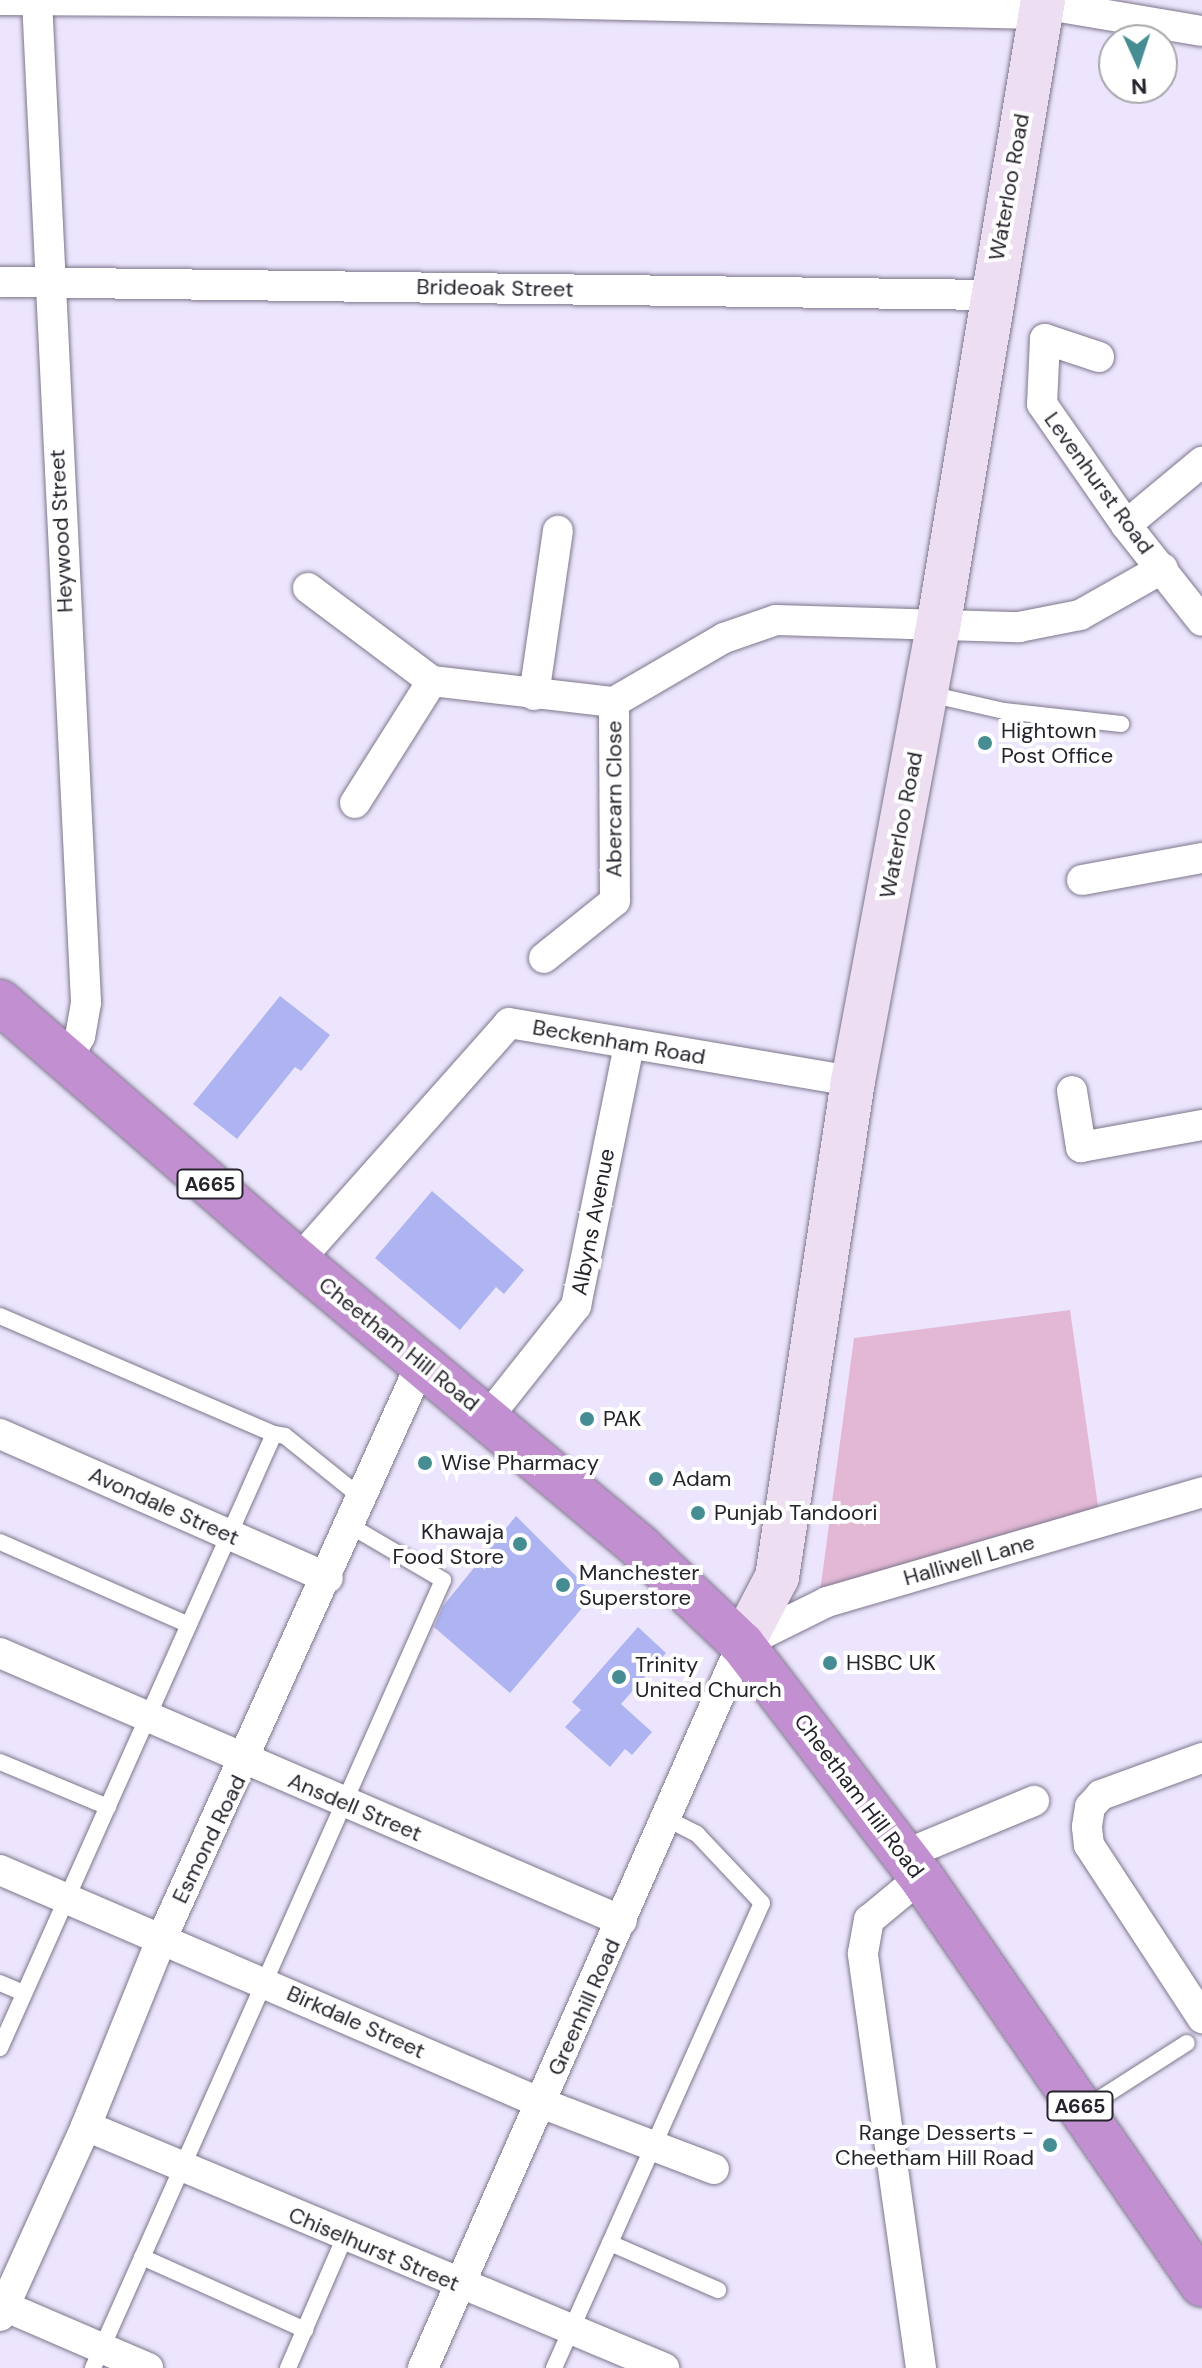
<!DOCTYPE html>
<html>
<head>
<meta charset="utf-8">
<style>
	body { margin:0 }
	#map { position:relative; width:1202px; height:2368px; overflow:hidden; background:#ece5fd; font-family:"DM Sans",sans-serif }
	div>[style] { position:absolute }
	.green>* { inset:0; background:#e2b8d4 }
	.building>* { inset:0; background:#aeb4f1 }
	.roads { filter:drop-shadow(0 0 2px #7d778c) drop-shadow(0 0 2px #7d778c) }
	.lane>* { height:16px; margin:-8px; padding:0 8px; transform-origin:8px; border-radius:8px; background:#fff }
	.street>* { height:30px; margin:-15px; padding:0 15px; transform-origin:15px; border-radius:15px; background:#fff }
	.secondary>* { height:44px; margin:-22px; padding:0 22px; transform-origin:22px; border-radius:22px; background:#eddef1 }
	.highway>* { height:44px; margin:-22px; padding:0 22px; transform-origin:22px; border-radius:22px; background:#c290d0 }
	.dots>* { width:22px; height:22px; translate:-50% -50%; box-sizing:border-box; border:4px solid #fff; border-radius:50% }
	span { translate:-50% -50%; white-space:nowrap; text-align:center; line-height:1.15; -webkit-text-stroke:8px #fff; paint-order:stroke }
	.shield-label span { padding:2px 6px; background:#fff; border:2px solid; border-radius:6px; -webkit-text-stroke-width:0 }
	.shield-label { font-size:20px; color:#26232c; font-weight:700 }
	.street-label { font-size:22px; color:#26232c }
	.poi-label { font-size:22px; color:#26232c }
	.left { translate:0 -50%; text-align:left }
	.right { translate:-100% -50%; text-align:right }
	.north { position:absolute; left:1098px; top:24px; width:80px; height:80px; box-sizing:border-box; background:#fff; border:2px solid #a8a7ab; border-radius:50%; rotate:177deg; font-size:22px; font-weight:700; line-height:32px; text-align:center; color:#26232c }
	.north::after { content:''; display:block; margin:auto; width:28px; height:36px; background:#458d92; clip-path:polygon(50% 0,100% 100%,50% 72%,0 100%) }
</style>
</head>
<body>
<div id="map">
	<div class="green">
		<div style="clip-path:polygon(1070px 1310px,1099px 1513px,820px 1592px,854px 1338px)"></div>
	</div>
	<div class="building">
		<div style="clip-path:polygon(280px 996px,330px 1035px,301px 1071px,295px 1067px,237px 1139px,193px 1104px)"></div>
		<div style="clip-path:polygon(432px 1191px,524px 1270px,504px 1294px,496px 1287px,460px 1330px,375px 1258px)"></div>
		<div style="clip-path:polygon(516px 1516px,594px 1594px,510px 1693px,434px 1627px,443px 1606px)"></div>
		<div style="clip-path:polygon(638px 1627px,666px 1653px,621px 1704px,652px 1732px,632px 1755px,625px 1749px,610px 1767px,565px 1727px,581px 1710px,572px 1702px)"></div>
	</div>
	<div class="roads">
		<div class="lane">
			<div style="left:929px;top:694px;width:77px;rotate:12.8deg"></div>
			<div style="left:1004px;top:711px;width:118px;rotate:6.3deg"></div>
			<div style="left:0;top:1316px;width:298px;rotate:23.3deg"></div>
			<div style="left:0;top:1542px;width:206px;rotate:23.7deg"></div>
			<div style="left:0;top:1762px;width:117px;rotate:22.6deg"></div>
			<div style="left:0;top:1983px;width:26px;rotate:23deg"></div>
			<div style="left:0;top:2048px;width:672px;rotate:-65.95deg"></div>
			<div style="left:274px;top:1434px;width:11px;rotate:10deg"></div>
			<div style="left:285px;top:1436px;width:100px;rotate:38.9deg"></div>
			<div style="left:1084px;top:2109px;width:122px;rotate:-32.7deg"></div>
			<div style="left:610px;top:2243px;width:118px;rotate:23.5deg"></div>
			<div style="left:142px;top:2257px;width:179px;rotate:24.1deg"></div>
			<div style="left:93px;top:2368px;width:862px;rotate:-66.05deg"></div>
			<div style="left:443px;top:1580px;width:107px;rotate:-149.6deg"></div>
			<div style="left:288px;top:2368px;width:144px;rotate:-66.6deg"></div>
			<div style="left:554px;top:2368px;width:509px;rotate:-65.9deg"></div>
			<div style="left:762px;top:1903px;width:95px;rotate:-133.3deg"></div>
			<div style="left:697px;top:1834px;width:35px;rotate:-153deg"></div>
		</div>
		<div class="street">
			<div style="left:0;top:0;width:535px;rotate:0.32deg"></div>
			<div style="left:535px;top:3px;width:504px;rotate:1.25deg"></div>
			<div style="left:37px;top:0;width:1004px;rotate:87.2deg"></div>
			<div style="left:86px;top:1003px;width:34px;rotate:100deg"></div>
			<div style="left:80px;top:1036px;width:26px;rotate:118deg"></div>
			<div style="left:1042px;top:4px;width:162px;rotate:9.6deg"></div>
			<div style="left:0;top:282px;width:990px;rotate:0.75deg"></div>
			<div style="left:1099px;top:357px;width:57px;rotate:-161.6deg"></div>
			<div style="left:1045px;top:339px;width:65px;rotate:92.6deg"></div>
			<div style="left:1042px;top:404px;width:147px;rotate:55.2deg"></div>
			<div style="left:1126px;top:525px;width:122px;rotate:51.6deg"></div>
			<div style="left:1126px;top:525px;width:99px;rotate:-39.7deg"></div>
			<div style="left:308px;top:588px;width:155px;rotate:36.9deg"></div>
			<div style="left:432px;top:681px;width:183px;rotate:6.6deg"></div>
			<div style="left:614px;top:702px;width:127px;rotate:-30.2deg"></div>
			<div style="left:724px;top:638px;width:55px;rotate:-19.1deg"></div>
			<div style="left:776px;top:620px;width:243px;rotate:1.7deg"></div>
			<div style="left:1019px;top:627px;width:62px;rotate:-11.1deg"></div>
			<div style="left:1080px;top:615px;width:95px;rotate:-29.5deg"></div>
			<div style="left:534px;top:695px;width:166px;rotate:-81.7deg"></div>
			<div style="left:355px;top:803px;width:144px;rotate:-57.7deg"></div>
			<div style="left:1082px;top:880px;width:122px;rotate:-10.4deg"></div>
			<div style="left:544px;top:958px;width:91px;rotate:-38.8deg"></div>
			<div style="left:615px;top:901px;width:199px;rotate:-90.3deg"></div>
			<div style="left:1072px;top:1091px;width:57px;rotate:80.9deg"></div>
			<div style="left:1081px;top:1147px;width:123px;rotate:-10.3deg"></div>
			<div style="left:298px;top:1261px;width:318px;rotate:-48.4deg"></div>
			<div style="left:509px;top:1023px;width:349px;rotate:9.6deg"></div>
			<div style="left:488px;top:1417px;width:142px;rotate:-51.6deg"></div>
			<div style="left:576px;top:1306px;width:265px;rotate:-78.5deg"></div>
			<div style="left:0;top:1434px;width:358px;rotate:23.7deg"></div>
			<div style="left:0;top:1653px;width:677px;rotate:23.31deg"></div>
			<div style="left:1202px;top:1758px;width:108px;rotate:159.9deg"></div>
			<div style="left:1101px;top:1795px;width:16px;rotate:133deg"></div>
			<div style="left:1090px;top:1807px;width:20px;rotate:99deg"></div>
			<div style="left:1087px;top:1827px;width:18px;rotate:84deg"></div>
			<div style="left:1089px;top:1845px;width:207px;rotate:56.8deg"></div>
			<div style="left:904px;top:1855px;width:141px;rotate:-22.6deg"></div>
			<div style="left:0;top:1870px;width:589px;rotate:23.3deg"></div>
			<div style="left:541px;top:2103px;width:185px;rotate:20.9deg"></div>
			<div style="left:86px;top:2126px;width:627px;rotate:22.72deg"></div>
			<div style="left:4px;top:2306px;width:157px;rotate:23.3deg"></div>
			<div style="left:0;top:2316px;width:209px;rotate:-65.6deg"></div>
			<div style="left:86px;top:2126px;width:203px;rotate:-68deg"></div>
			<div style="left:162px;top:1938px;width:630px;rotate:-65.71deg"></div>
			<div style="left:423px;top:2368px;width:791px;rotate:-66.22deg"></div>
			<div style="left:742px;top:1644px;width:95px;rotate:-26.3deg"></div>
			<div style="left:827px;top:1602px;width:391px;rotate:-16.3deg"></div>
			<div style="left:921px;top:2368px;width:419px;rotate:-98deg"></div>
			<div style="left:863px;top:1953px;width:34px;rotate:-80deg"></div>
			<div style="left:869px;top:1920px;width:67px;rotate:-39.6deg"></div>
		</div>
		<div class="secondary">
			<div style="left:742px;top:1644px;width:76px;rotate:-62.4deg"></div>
			<div style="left:777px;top:1577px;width:502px;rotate:-81.29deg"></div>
			<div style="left:853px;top:1081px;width:467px;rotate:-79.4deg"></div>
			<div style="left:939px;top:622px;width:631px;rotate:-80.51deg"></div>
		</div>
		<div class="highway">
			<div style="left:0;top:1002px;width:395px;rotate:41deg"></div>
			<div style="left:298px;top:1261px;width:446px;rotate:39.9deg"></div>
			<div style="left:640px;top:1547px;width:141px;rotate:43.6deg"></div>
			<div style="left:742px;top:1644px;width:294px;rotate:52.5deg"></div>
			<div style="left:921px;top:1877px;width:495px;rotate:55.4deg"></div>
		</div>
	</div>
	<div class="dots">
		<div style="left:985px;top:743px;background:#458d92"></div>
		<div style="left:587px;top:1419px;background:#458d92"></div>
		<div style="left:425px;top:1463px;background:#458d92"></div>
		<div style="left:656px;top:1479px;background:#458d92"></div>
		<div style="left:698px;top:1513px;background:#458d92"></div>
		<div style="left:520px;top:1544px;background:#458d92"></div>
		<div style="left:563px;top:1585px;background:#458d92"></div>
		<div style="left:830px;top:1663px;background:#458d92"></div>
		<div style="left:619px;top:1677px;background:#458d92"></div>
		<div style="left:1050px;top:2145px;background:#458d92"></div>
	</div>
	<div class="shield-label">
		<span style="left:210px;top:1184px">A665</span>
		<span style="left:1080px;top:2106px">A665</span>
	</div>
	<div class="street-label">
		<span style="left:1009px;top:187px;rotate:-80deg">Waterloo Road</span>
		<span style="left:495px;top:288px;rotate:1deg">Brideoak Street</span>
		<span style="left:1099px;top:483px;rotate:54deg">Levenhurst Road</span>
		<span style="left:61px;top:531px;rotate:-93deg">Heywood Street</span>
		<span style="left:614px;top:799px;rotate:-90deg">Abercarn Close</span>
		<span style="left:901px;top:825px;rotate:-79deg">Waterloo Road</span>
		<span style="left:619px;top:1042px;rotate:10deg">Beckenham Road</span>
		<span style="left:593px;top:1222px;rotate:-79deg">Albyns Avenue</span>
		<span style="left:399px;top:1344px;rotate:39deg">Cheetham Hill Road</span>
		<span style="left:164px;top:1506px;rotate:24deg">Avondale Street</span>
		<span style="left:969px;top:1560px;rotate:-16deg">Halliwell Lane</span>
		<span style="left:859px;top:1796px;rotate:53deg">Cheetham Hill Road</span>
		<span style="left:355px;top:1807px;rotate:23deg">Ansdell Street</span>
		<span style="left:209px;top:1839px;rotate:-64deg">Esmond Road</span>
		<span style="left:584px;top:2007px;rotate:-66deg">Greenhill Road</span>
		<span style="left:356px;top:2022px;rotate:24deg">Birkdale Street</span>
		<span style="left:374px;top:2249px;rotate:23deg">Chiselhurst Street</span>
	</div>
	<div class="poi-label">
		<span class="left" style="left:1001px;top:743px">Hightown<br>Post Office</span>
		<span class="left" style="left:603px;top:1419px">PAK</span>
		<span class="left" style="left:441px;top:1463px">Wise Pharmacy</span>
		<span class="left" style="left:672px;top:1479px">Adam</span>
		<span class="left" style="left:714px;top:1513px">Punjab Tandoori</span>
		<span class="right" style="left:504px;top:1544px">Khawaja<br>Food Store</span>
		<span class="left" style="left:579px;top:1585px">Manchester<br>Superstore</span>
		<span class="left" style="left:846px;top:1663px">HSBC UK</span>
		<span class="left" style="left:635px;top:1677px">Trinity<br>United Church</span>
		<span class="right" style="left:1034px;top:2145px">Range Desserts -<br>Cheetham Hill Road</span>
	</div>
	<div class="north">N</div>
</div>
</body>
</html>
